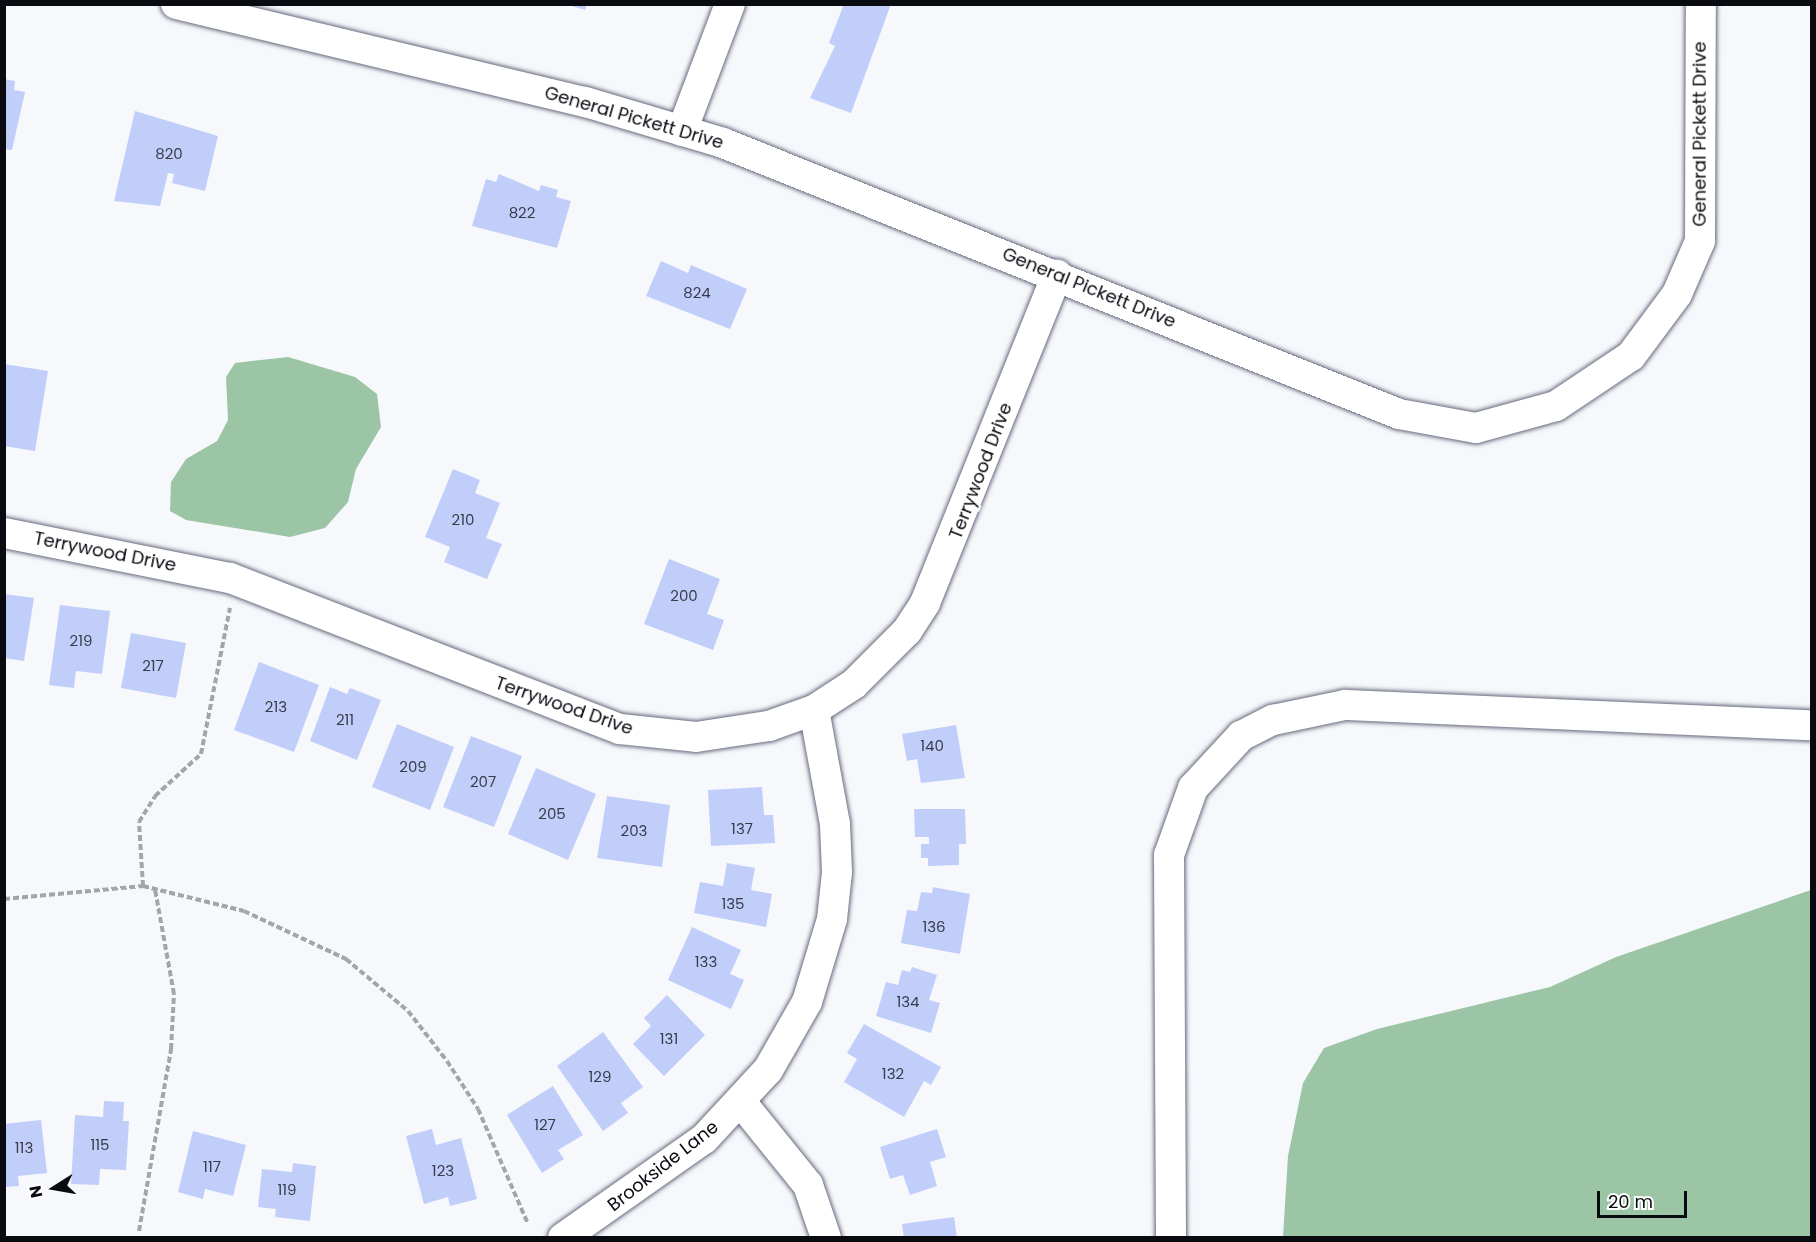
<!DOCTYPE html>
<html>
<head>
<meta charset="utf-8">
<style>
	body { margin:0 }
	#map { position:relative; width:1816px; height:1242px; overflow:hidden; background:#f7f8fc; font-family:Poppins,sans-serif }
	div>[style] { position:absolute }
	.water>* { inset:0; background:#9bc5a5 }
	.building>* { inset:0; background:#c1cefa }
	.path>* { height:4px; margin-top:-2px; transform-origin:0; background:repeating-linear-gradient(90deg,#a4a5aa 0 6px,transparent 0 9px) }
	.roads { filter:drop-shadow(0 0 2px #666b7d) drop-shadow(0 0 2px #666b7d) }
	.minor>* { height:30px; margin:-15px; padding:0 15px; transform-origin:15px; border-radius:15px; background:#fff }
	span { translate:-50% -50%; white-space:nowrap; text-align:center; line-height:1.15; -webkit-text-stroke:4.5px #fff; paint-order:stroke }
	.number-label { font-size:15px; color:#373c4b }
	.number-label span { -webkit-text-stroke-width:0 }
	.street-label { font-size:18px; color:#090b11 }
	.frame { position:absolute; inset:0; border:6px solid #090b11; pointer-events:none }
	.north { position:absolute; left:24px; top:1158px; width:60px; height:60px; -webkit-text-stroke:4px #fff; paint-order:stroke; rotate:259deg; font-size:16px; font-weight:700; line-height:24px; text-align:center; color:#090b11 }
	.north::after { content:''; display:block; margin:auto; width:21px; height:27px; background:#090b11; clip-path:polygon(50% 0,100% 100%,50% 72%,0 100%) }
	.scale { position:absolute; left:1597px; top:1191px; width:90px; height:27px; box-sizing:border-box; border:3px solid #090b11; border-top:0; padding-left:8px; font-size:18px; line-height:21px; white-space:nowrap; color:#090b11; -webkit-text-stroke:4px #fff; paint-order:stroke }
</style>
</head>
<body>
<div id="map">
	<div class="water">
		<div style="clip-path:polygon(288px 357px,355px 377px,377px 394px,381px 427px,356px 469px,348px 502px,325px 528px,290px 537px,186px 520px,170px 511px,171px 482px,186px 459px,217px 441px,228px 420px,226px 377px,235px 363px)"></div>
		<div style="clip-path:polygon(1811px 890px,1811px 1237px,1283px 1237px,1288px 1156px,1303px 1083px,1324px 1048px,1377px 1029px,1550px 987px,1616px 957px)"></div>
	</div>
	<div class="building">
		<div style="clip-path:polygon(565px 4px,587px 4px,585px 10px)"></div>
		<div style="clip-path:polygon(844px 4px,891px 4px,851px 113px,810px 98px,835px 46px,829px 43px)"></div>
		<div style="clip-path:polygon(4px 79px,15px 81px,14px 90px,25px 92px,12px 150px,4px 149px)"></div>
		<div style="clip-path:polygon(135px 111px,218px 136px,205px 191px,172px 183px,174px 174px,168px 173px,160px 206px,114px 201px)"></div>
		<div style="clip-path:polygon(499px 174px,539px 191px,541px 185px,558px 190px,556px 197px,571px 201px,557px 248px,472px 226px,486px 179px,496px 182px)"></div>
		<div style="clip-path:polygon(661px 261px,688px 273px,691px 265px,747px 289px,730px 329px,646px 296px)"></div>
		<div style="clip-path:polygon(4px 364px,48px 371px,35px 451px,4px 446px)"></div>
		<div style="clip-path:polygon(453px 469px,480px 480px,475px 493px,500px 503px,486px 538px,502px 544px,487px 579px,444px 562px,450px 547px,425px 537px)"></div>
		<div style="clip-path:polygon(669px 559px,720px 579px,707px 614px,724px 620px,713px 650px,644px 624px)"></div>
		<div style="clip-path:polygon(4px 594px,34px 598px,24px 661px,4px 658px)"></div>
		<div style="clip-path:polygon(60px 605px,110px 611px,102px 674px,76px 671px,74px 688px,49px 685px)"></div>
		<div style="clip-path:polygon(131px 633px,186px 643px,176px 698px,121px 688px)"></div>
		<div style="clip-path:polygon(259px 662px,319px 685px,294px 752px,234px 730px)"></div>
		<div style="clip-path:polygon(330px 687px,347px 694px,350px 688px,381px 700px,357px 760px,310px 741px)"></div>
		<div style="clip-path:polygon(397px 724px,454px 747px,430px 810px,372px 787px)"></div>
		<div style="clip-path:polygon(956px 725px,965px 778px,921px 783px,917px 759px,907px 761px,902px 734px)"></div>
		<div style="clip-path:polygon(471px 736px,522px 756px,494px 827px,443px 807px)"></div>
		<div style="clip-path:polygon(536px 768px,596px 794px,568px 860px,508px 834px)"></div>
		<div style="clip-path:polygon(762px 787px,764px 815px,773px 815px,775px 843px,711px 846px,708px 790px)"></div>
		<div style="clip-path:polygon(607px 796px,670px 805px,662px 867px,597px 858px)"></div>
		<div style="clip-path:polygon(914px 809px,965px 809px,966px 844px,959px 844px,959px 865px,928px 866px,928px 858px,921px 858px,921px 844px,929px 844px,929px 837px,915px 837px)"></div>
		<div style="clip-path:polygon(727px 863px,755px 868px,751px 890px,772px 894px,766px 927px,694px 913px,700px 882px,723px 886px)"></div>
		<div style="clip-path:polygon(933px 887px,970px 894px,960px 954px,901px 943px,907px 910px,917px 911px,921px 892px,932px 893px)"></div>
		<div style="clip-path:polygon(692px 927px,741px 950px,730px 974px,744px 980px,731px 1009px,668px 980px)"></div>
		<div style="clip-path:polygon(912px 967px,937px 975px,929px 1000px,940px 1003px,931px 1033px,876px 1016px,886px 982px,898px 985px,902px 970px,910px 972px)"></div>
		<div style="clip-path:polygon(667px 995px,705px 1035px,664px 1076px,633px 1044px,651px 1026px,644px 1018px)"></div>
		<div style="clip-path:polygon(864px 1024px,941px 1067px,931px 1085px,924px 1081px,904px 1117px,844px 1082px,857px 1059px,847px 1053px)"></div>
		<div style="clip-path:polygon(603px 1032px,643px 1087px,621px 1103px,628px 1113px,603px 1131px,557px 1066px)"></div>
		<div style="clip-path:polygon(553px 1086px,583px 1135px,558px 1150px,564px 1159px,542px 1173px,507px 1115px)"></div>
		<div style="clip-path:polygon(104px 1101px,124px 1102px,123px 1121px,129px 1121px,126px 1170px,100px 1169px,99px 1185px,71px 1184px,75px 1115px,103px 1117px)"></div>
		<div style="clip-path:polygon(41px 1120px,47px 1173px,18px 1176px,19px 1186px,4px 1187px,4px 1124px)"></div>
		<div style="clip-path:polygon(432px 1129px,436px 1145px,461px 1138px,477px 1199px,450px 1206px,448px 1197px,424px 1204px,406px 1136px)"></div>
		<div style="clip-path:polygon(937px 1129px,946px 1157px,930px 1162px,937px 1186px,910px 1195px,903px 1175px,890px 1179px,880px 1147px)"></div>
		<div style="clip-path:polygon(193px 1131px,246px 1145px,233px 1196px,205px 1189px,203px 1199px,178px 1192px)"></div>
		<div style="clip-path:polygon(293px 1163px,316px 1166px,310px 1221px,275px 1217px,276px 1209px,258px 1207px,262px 1169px,292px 1172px)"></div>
		<div style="clip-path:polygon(954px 1217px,957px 1238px,904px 1238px,902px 1224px)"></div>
	</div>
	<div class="path">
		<div style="left:143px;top:886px;width:64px;rotate:-93.6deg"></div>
		<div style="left:139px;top:822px;width:31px;rotate:-58deg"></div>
		<div style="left:155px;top:796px;width:62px;rotate:-42.4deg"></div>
		<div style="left:201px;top:754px;width:149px;rotate:-78.8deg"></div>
		<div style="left:4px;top:899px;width:140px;rotate:-5.3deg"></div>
		<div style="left:143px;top:886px;width:104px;rotate:13.9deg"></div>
		<div style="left:244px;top:911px;width:113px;rotate:25.2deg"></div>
		<div style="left:346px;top:959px;width:81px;rotate:40deg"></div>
		<div style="left:408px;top:1011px;width:63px;rotate:52deg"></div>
		<div style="left:447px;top:1061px;width:57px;rotate:57.1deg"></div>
		<div style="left:478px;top:1109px;width:125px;rotate:66.5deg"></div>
		<div style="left:139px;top:1231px;width:185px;rotate:-80deg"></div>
		<div style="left:171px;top:1049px;width:55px;rotate:-86.9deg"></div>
		<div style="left:174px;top:994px;width:107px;rotate:-100.3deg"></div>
	</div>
	<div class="roads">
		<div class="minor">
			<div style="left:176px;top:4px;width:421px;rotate:13.5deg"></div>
			<div style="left:585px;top:102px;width:144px;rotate:16.5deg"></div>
			<div style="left:723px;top:143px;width:728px;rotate:21.85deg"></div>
			<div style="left:1399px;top:414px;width:78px;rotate:10.3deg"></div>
			<div style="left:1476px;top:428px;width:83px;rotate:-15.4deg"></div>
			<div style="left:1556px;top:406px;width:90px;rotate:-33.7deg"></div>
			<div style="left:1631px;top:356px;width:77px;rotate:-53.4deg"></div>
			<div style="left:1677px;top:294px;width:58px;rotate:-66.5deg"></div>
			<div style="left:1700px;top:241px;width:237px;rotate:-89.8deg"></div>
			<div style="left:682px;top:131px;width:136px;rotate:-69.3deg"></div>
			<div style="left:4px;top:533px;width:230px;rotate:11.3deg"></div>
			<div style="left:230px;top:578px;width:418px;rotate:21.2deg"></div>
			<div style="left:620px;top:729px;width:76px;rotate:6deg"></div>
			<div style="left:696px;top:737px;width:74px;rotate:-8.6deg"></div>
			<div style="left:769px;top:726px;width:48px;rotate:-19.6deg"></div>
			<div style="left:814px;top:710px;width:48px;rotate:-33deg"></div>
			<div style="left:854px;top:684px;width:75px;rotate:-45deg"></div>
			<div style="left:907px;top:631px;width:33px;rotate:-57deg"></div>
			<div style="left:925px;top:603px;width:354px;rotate:-68.1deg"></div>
			<div style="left:741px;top:1102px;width:107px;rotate:51.1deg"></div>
			<div style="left:808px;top:1185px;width:56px;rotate:71.2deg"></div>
			<div style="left:563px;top:1238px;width:172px;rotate:-35.1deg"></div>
			<div style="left:704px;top:1139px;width:94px;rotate:-47.2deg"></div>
			<div style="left:768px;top:1070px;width:78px;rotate:-60.2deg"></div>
			<div style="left:807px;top:1002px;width:87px;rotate:-73.2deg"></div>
			<div style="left:832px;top:919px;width:47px;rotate:-83.9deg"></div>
			<div style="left:837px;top:872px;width:48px;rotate:-92.4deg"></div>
			<div style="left:835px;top:824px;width:116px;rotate:-100.4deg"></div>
			<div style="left:1171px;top:1238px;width:383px;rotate:-90.3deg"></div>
			<div style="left:1169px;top:855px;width:71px;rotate:-70.3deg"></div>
			<div style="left:1193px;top:788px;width:71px;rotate:-47.3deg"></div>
			<div style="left:1241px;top:736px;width:36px;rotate:-27deg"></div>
			<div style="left:1273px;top:720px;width:74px;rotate:-11.8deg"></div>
			<div style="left:1345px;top:705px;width:467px;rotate:2.5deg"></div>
		</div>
	</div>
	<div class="number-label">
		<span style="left:169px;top:154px">820</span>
		<span style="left:522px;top:213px">822</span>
		<span style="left:697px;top:293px">824</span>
		<span style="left:463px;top:520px">210</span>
		<span style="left:684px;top:596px">200</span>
		<span style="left:81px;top:641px">219</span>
		<span style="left:153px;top:666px">217</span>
		<span style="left:276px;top:707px">213</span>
		<span style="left:345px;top:720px">211</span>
		<span style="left:932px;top:746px">140</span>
		<span style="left:413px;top:767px">209</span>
		<span style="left:483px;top:782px">207</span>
		<span style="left:552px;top:814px">205</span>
		<span style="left:742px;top:829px">137</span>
		<span style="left:634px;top:831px">203</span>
		<span style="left:733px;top:904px">135</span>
		<span style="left:934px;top:927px">136</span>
		<span style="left:706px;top:962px">133</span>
		<span style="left:908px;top:1002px">134</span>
		<span style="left:669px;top:1039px">131</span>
		<span style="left:893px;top:1074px">132</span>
		<span style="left:600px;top:1077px">129</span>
		<span style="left:545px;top:1125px">127</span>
		<span style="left:100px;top:1145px">115</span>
		<span style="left:24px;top:1148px">113</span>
		<span style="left:212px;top:1167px">117</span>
		<span style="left:443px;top:1171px">123</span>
		<span style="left:287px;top:1190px">119</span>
	</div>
	<div class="street-label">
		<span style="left:634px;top:118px;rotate:16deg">General Pickett Drive</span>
		<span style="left:1700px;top:134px;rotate:-90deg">General Pickett Drive</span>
		<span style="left:1089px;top:288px;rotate:22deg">General Pickett Drive</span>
		<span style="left:981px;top:471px;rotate:-69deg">Terrywood Drive</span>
		<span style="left:105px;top:552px;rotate:11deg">Terrywood Drive</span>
		<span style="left:564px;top:706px;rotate:19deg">Terrywood Drive</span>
		<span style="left:663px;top:1166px;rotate:-38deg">Brookside Lane</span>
	</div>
	<div class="frame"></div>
	<div class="north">N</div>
	<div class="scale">20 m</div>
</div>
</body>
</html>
